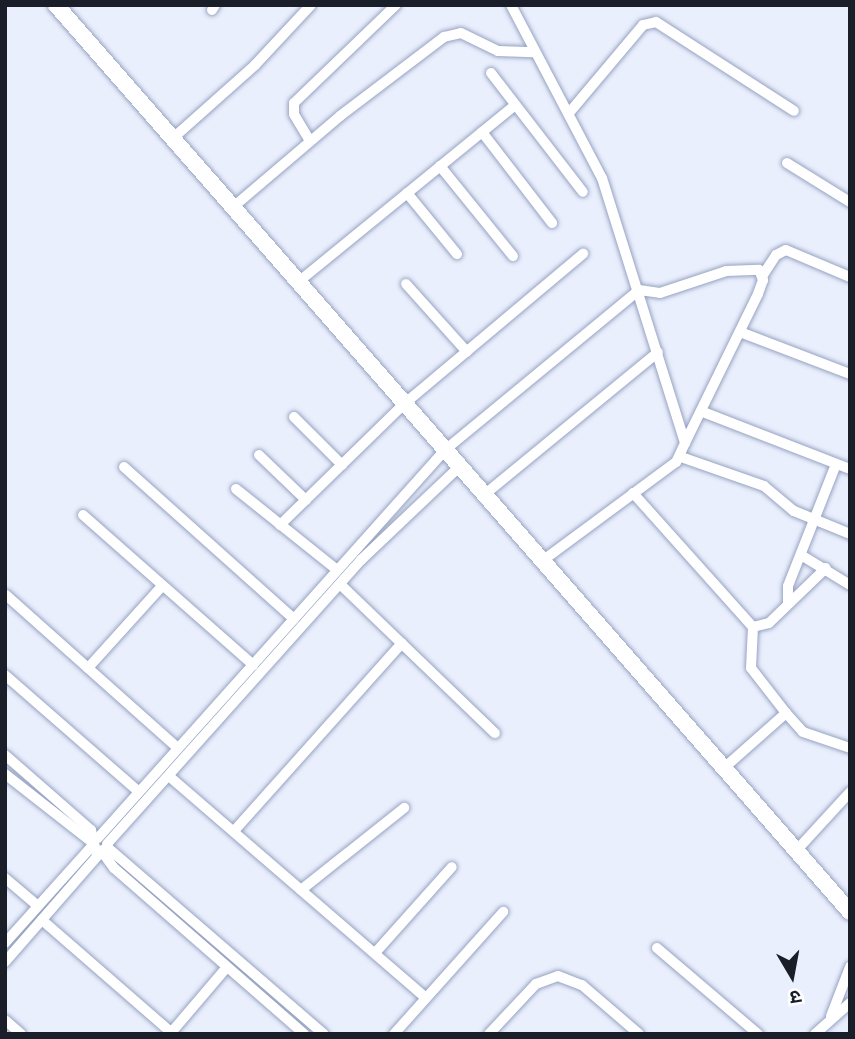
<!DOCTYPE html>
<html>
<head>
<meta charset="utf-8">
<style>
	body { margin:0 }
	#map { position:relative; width:855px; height:1039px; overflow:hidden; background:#eaeffd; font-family:"Libre Baskerville","Noto Sans Devanagari",serif }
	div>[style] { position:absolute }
	.roads { filter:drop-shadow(0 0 2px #96a3c2) drop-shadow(0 0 2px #96a3c2) }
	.minor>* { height:10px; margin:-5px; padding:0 5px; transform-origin:5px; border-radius:5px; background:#fff }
	.primary>* { height:16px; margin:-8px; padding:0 8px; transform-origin:8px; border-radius:8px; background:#fff }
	span { translate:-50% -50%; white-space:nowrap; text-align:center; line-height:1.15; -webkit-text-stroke:5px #fff; paint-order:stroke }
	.frame { position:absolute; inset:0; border:7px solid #191e29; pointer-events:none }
	.north { position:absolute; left:757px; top:941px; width:70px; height:70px; -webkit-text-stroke:5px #fff; paint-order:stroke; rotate:170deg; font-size:19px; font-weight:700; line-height:28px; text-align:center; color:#191e29 }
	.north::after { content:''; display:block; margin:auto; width:24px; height:32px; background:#191e29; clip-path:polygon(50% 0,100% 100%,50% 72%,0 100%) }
</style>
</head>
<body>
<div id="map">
	<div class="roads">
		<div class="minor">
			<div style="left:511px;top:5px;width:195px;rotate:62.3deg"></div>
			<div style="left:602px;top:178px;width:278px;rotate:72.6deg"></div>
			<div style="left:685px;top:443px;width:21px;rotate:115deg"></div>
			<div style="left:676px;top:462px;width:167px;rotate:143.5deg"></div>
			<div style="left:212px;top:10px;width:6px;rotate:-59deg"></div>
			<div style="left:491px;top:73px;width:150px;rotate:52.3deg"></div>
			<div style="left:569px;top:113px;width:115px;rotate:-49.9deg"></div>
			<div style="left:643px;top:25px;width:13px;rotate:-13deg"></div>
			<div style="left:656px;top:22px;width:164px;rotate:32.8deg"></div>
			<div style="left:482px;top:132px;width:115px;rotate:52.4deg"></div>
			<div style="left:172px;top:139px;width:111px;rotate:-41.7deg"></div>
			<div style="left:255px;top:65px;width:82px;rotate:-47deg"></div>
			<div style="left:310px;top:141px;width:31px;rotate:-121deg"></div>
			<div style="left:294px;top:114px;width:11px;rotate:-90deg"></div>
			<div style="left:294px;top:103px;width:141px;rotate:-43.9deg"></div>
			<div style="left:787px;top:163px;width:74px;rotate:31.8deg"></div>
			<div style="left:440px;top:166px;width:116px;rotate:51deg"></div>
			<div style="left:407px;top:193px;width:79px;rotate:50.7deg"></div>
			<div style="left:232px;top:208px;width:142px;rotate:-40.4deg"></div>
			<div style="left:340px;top:116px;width:131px;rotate:-37.2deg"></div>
			<div style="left:444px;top:37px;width:17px;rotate:-13deg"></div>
			<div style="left:461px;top:33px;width:41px;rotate:25.9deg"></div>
			<div style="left:498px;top:51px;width:35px;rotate:2deg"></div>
			<div style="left:763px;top:275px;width:24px;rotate:-57deg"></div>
			<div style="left:776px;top:255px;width:11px;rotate:-27deg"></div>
			<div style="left:786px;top:250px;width:69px;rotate:22.9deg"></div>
			<div style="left:297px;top:283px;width:281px;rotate:-39.2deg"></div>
			<div style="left:406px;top:284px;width:91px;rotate:48.1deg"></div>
			<div style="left:740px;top:332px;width:118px;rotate:20.9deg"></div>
			<div style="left:703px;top:412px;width:158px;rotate:21.2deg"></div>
			<div style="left:294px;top:417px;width:68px;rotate:45deg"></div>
			<div style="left:259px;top:455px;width:65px;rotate:43.8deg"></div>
			<div style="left:681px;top:457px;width:88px;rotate:19.3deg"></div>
			<div style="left:764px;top:486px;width:39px;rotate:40deg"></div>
			<div style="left:794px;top:511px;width:61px;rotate:22.3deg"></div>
			<div style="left:124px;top:467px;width:228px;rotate:41.8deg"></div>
			<div style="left:236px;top:489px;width:129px;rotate:38.7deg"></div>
			<div style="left:633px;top:493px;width:180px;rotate:48.2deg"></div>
			<div style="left:753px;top:627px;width:16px;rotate:-14deg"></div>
			<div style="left:769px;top:623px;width:79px;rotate:-44deg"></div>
			<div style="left:484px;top:495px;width:225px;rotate:-39.4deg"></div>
			<div style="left:83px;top:515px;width:227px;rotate:41.4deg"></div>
			<div style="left:280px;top:525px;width:173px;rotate:-44.3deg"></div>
			<div style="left:404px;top:404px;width:234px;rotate:-40deg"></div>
			<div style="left:801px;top:555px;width:57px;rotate:31.5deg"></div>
			<div style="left:340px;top:584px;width:215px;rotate:43.9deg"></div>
			<div style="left:6px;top:595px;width:230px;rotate:41.7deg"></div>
			<div style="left:788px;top:604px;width:18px;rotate:-90deg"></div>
			<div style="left:788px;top:586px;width:131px;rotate:-68.5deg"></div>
			<div style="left:753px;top:627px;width:41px;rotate:92.8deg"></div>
			<div style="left:751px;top:668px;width:57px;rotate:52.1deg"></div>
			<div style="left:786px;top:713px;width:25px;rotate:48deg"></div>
			<div style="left:803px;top:732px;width:50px;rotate:18.8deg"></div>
			<div style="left:88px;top:668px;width:110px;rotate:-47.9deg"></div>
			<div style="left:5px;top:675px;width:176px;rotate:41.1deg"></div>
			<div style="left:5px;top:755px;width:114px;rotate:41.1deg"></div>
			<div style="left:91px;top:830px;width:23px;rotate:77deg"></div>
			<div style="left:96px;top:852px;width:10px;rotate:-17deg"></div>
			<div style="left:724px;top:768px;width:83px;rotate:-41.6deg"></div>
			<div style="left:5px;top:774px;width:112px;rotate:38.1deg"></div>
			<div style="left:170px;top:777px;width:338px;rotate:40.8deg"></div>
			<div style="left:234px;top:831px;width:252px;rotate:-48.2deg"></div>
			<div style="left:98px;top:838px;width:521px;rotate:-48.19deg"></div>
			<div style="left:445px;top:450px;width:251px;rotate:-39.5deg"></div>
			<div style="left:639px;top:290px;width:21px;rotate:8deg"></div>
			<div style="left:660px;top:293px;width:70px;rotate:-18.4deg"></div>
			<div style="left:726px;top:271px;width:33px;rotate:-2deg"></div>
			<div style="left:759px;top:270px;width:11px;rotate:68deg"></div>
			<div style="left:763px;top:280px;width:15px;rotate:110deg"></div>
			<div style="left:758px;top:294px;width:166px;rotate:116.1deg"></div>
			<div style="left:107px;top:844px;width:381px;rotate:-48.2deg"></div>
			<div style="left:361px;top:560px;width:135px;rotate:-43.5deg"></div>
			<div style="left:107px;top:847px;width:286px;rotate:40.8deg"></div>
			<div style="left:796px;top:851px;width:80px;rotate:-47.5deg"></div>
			<div style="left:103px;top:853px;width:19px;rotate:54deg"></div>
			<div style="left:114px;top:868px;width:252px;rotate:41.1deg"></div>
			<div style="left:5px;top:878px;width:43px;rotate:40.3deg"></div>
			<div style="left:301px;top:890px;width:132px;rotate:-38.5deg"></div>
			<div style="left:42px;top:920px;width:174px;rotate:41deg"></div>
			<div style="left:5px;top:943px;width:132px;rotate:-48.1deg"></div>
			<div style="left:657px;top:948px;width:133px;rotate:40.4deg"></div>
			<div style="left:375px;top:953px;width:115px;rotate:-48.2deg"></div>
			<div style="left:5px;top:962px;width:145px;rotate:-48.9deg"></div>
			<div style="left:831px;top:1016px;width:53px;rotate:-68.8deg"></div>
			<div style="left:5px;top:1020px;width:21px;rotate:41deg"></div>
			<div style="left:170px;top:1034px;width:88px;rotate:-49.6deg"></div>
			<div style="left:394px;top:1034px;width:164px;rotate:-48.2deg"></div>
			<div style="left:489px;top:1034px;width:69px;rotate:-46.8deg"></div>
			<div style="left:536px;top:984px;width:23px;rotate:-20deg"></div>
			<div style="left:558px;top:976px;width:26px;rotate:21deg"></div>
			<div style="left:582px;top:985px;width:75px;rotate:40.7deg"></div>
			<div style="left:815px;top:1034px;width:47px;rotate:-41.5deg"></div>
		</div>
		<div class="primary">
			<div style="left:56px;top:5px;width:1205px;rotate:48.8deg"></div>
		</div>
	</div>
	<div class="frame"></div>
	<div class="north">उ</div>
</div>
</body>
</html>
